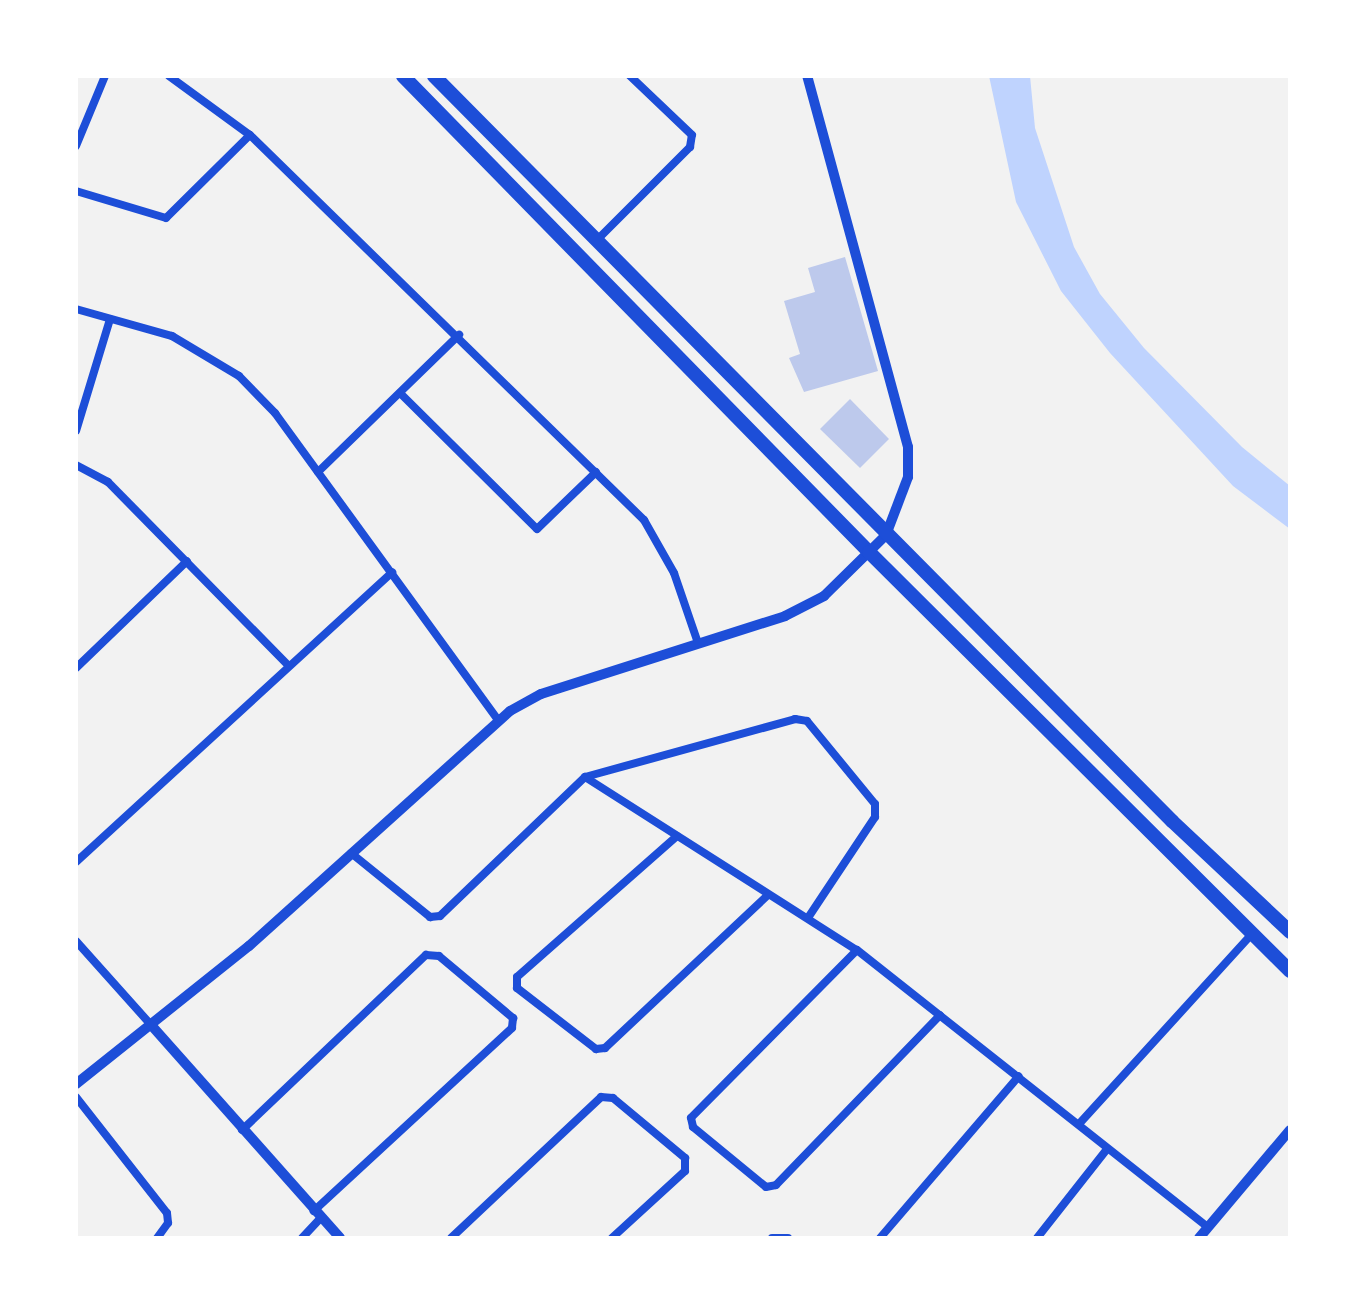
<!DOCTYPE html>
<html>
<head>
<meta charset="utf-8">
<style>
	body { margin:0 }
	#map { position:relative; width:1366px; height:1314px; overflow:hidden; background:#f2f2f2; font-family:Barlow,sans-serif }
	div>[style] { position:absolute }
	.water>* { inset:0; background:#bfd3fe }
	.building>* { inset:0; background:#bdc9ec }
	.minor>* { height:8px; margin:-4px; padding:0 4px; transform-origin:4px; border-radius:4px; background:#1d4ed8 }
	.tertiary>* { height:10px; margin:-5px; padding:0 5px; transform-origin:5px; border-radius:5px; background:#1d4ed8 }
	.primary>* { height:14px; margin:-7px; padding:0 7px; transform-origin:7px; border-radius:7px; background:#1d4ed8 }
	span { translate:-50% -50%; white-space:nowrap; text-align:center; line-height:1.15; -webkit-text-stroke:6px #fff; paint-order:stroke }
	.frame { position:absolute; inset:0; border:78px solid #fff; pointer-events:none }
</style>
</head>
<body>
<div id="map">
	<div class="water">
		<div style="clip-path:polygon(989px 76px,1030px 76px,1035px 128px,1074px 247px,1100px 294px,1144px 348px,1242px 447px,1290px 486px,1290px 529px,1233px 486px,1110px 353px,1061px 291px,1016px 202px)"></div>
	</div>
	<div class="building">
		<div style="clip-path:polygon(845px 257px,878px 371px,804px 392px,789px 358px,800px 354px,784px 301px,815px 292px,808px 268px)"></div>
		<div style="clip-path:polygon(850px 399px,889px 439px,860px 468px,820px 429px)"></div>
	</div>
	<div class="minor">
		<div style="left:169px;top:76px;width:100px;rotate:36.1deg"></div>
		<div style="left:250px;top:135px;width:551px;rotate:44.34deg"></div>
		<div style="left:644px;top:520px;width:61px;rotate:60.5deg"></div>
		<div style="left:674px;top:573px;width:74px;rotate:71.1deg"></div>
		<div style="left:76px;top:146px;width:76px;rotate:-67.5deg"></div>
		<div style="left:76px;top:191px;width:94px;rotate:16.7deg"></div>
		<div style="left:166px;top:218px;width:118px;rotate:-44.7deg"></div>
		<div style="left:596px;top:241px;width:133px;rotate:-45deg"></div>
		<div style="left:690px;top:147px;width:12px;rotate:-81deg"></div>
		<div style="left:692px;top:135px;width:86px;rotate:-136.4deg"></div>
		<div style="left:76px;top:309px;width:100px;rotate:15.7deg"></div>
		<div style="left:172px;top:336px;width:78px;rotate:30.8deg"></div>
		<div style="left:239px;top:376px;width:52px;rotate:45.8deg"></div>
		<div style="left:275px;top:413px;width:379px;rotate:54deg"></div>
		<div style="left:400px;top:393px;width:193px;rotate:44.8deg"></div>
		<div style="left:537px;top:529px;width:82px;rotate:-44deg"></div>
		<div style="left:76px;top:431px;width:117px;rotate:-73.1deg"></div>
		<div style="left:76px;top:465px;width:36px;rotate:28deg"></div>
		<div style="left:108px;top:482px;width:258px;rotate:45.5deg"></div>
		<div style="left:318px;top:472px;width:197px;rotate:-44.2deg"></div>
		<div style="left:76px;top:668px;width:154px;rotate:-43.9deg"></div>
		<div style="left:585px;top:777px;width:322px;rotate:32.5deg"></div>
		<div style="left:857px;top:950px;width:447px;rotate:38.3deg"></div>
		<div style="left:677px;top:836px;width:213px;rotate:138.6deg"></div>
		<div style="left:517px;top:977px;width:11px;rotate:90deg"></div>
		<div style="left:517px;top:988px;width:100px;rotate:37.7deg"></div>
		<div style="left:596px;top:1049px;width:9px;rotate:-6deg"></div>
		<div style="left:605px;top:1048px;width:224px;rotate:-43.2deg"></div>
		<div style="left:351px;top:853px;width:102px;rotate:39deg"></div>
		<div style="left:430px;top:917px;width:10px;rotate:-6deg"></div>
		<div style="left:440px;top:916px;width:201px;rotate:-43.8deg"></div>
		<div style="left:585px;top:777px;width:218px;rotate:-15.4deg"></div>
		<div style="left:795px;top:719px;width:12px;rotate:9deg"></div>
		<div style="left:807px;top:721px;width:107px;rotate:50.7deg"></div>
		<div style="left:875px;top:804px;width:13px;rotate:90deg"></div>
		<div style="left:875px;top:817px;width:121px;rotate:123.6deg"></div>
		<div style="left:76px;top:862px;width:429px;rotate:-42.5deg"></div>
		<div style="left:76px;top:941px;width:114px;rotate:48.2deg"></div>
		<div style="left:857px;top:950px;width:236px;rotate:134.7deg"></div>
		<div style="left:691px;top:1118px;width:9px;rotate:77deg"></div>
		<div style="left:693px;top:1127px;width:94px;rotate:39.4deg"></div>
		<div style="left:766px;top:1187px;width:10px;rotate:-11deg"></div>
		<div style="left:776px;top:1185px;width:236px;rotate:-46deg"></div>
		<div style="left:76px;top:1097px;width:147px;rotate:51.9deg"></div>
		<div style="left:167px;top:1213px;width:10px;rotate:84deg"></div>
		<div style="left:168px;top:1223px;width:19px;rotate:126deg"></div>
		<div style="left:1079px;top:1124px;width:256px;rotate:-47.7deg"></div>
		<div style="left:242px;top:1130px;width:254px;rotate:-43.6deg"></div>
		<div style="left:426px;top:955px;width:13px;rotate:4deg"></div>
		<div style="left:439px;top:956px;width:97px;rotate:40deg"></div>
		<div style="left:513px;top:1018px;width:10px;rotate:96deg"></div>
		<div style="left:512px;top:1028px;width:270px;rotate:137.3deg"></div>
		<div style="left:302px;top:1238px;width:26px;rotate:-47deg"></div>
		<div style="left:451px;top:1238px;width:206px;rotate:-43.2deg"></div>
		<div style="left:601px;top:1097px;width:12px;rotate:5deg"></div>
		<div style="left:613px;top:1098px;width:94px;rotate:39.8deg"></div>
		<div style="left:685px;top:1158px;width:13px;rotate:90deg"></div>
		<div style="left:685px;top:1171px;width:99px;rotate:137.5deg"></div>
		<div style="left:772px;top:1238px;width:16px"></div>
		<div style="left:880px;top:1238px;width:213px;rotate:-49.4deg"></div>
		<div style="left:1037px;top:1238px;width:113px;rotate:-51.8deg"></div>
	</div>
	<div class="tertiary">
		<div style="left:152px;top:1026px;width:283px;rotate:48.4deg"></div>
		<div style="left:76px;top:1084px;width:221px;rotate:-38.6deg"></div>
		<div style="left:249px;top:946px;width:351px;rotate:-42deg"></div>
		<div style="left:510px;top:711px;width:35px;rotate:-29deg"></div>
		<div style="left:541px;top:694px;width:256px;rotate:-17.7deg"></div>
		<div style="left:785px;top:616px;width:44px;rotate:-27.1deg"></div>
		<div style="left:824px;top:596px;width:87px;rotate:-44.5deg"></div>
		<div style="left:886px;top:535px;width:62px;rotate:-69.2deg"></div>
		<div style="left:908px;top:477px;width:30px;rotate:-90deg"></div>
		<div style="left:908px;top:447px;width:385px;rotate:-105.2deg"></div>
		<div style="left:1199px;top:1238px;width:141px;rotate:-49.9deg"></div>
	</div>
	<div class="primary">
		<div style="left:403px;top:76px;width:666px;rotate:45.61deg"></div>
		<div style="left:869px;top:552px;width:594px;rotate:44.86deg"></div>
		<div style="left:434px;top:76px;width:1049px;rotate:45.27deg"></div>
		<div style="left:1172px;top:821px;width:162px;rotate:43.2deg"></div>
	</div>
	<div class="frame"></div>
</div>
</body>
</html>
